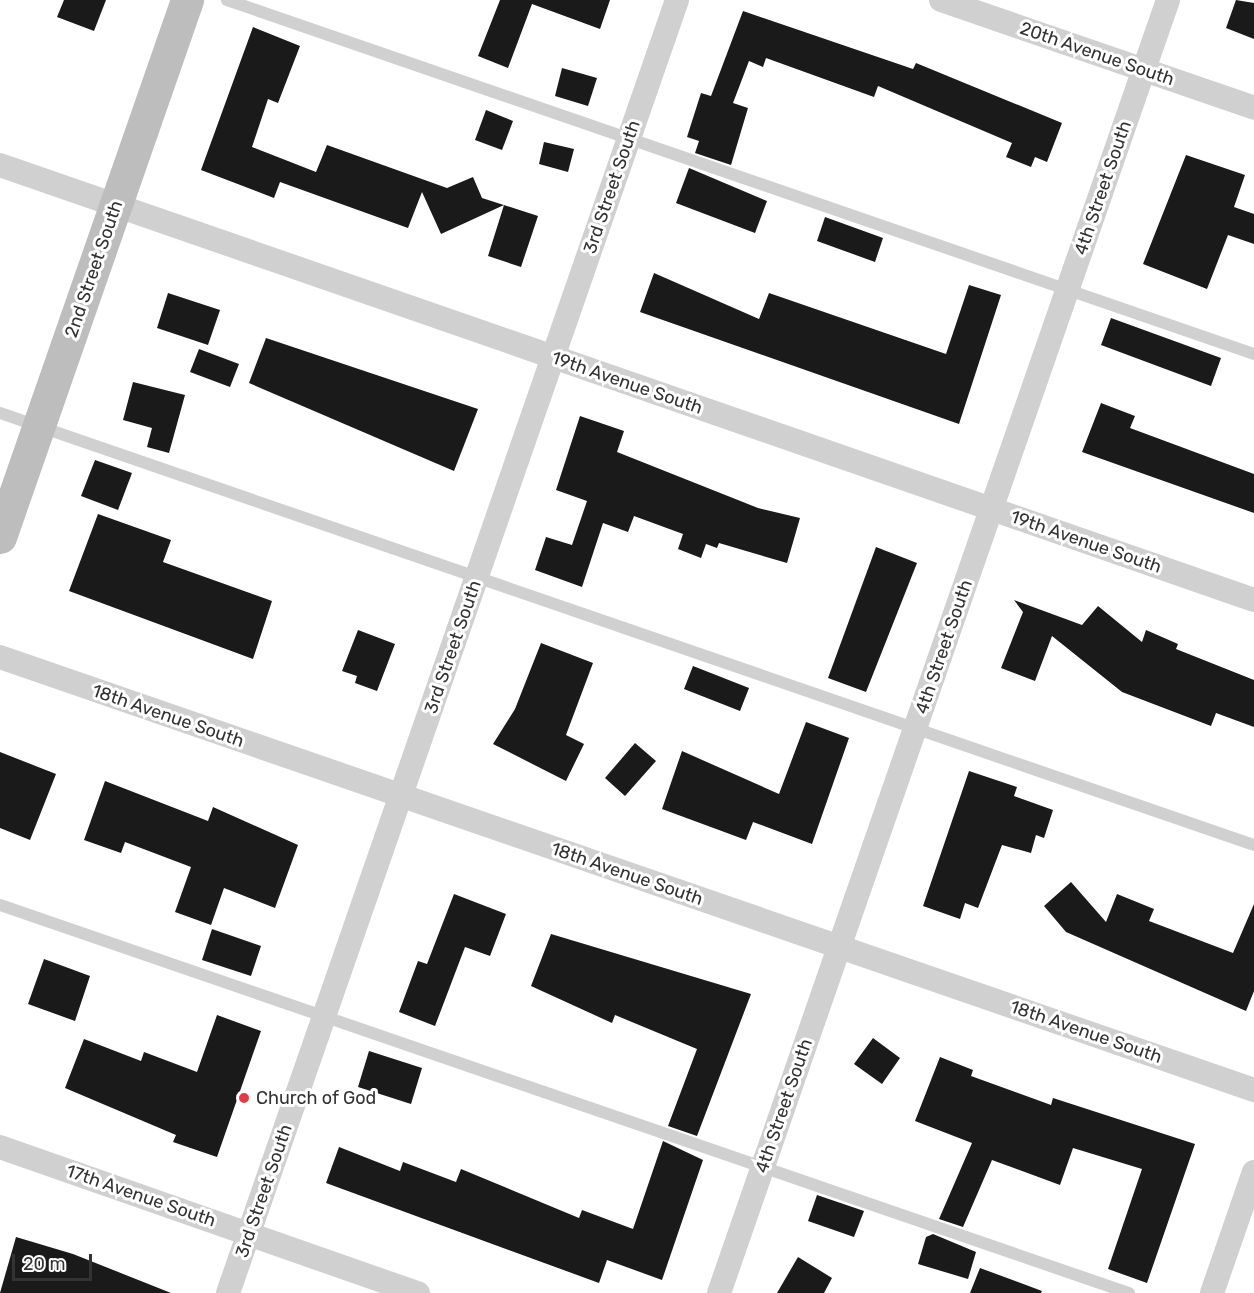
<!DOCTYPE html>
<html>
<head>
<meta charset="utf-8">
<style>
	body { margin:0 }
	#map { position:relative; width:1254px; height:1293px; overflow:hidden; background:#fff; font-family:Rubik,sans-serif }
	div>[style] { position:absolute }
	.building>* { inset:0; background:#1a1a1a }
	.lane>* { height:12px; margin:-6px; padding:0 6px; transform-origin:6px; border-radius:6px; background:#d0d0d0 }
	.street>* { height:24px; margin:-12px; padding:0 12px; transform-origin:12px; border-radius:12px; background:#d0d0d0 }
	.secondary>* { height:33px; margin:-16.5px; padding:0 16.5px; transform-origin:16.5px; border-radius:16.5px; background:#bdbdbd }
	.dots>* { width:16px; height:16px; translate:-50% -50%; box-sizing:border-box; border:3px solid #fff; border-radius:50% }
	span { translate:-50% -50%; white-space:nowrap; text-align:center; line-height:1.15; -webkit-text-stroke:6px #fff; paint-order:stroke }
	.street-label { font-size:18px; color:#333 }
	.poi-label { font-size:18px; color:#333 }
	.left { translate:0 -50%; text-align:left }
	.scale { position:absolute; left:12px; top:1254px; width:80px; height:27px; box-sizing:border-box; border:3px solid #333; border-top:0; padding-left:8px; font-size:18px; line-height:21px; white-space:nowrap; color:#333; -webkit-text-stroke:4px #fff; paint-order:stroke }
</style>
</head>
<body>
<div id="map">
	<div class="building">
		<div style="clip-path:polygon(64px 0,106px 0,94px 31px,57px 17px)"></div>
		<div style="clip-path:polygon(500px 0,610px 0,600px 29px,532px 4px,508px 68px,478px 56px)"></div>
		<div style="clip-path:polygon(1236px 0,1254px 3px,1254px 39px,1226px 28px)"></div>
		<div style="clip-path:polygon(743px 11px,913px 69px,916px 63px,1062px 123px,1047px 162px,1035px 157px,1031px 167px,1006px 157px,1012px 143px,878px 86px,874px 97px,766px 58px,763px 67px,749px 61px,733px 103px,748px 108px,731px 165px,695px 153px,699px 141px,687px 137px,701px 93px,711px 96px)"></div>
		<div style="clip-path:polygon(253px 27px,300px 46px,278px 103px,268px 99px,252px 147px,316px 172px,327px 145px,447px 188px,473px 177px,482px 198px,538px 216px,521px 267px,488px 256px,504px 205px,441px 234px,422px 192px,408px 228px,280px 182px,274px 198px,201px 170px)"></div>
		<div style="clip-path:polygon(562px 68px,597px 78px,588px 106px,555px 96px)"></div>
		<div style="clip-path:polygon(486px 110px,513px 121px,502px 150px,475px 140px)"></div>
		<div style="clip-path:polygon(544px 142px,574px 149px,568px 172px,539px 164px)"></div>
		<div style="clip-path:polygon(1186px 155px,1245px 175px,1234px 207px,1254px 214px,1254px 244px,1228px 235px,1207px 289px,1143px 264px)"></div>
		<div style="clip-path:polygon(689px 168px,767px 201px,755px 233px,676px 203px)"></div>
		<div style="clip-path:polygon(825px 217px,883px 238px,875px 262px,817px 241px)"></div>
		<div style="clip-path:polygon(654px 273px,759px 319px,769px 293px,946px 354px,969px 285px,1001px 295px,959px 424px,640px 312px)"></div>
		<div style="clip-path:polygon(168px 293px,220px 310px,208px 345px,157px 328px)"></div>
		<div style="clip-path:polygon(1111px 318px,1221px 358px,1211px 386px,1101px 345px)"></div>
		<div style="clip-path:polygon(266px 338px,478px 409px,454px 471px,249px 383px)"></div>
		<div style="clip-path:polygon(199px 349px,239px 364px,230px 387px,190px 372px)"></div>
		<div style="clip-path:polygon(133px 382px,185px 395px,169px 453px,147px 447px,152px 428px,123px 420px)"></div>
		<div style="clip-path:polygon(1101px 403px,1135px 416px,1130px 428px,1254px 474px,1254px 513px,1082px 452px)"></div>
		<div style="clip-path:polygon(580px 416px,624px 431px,617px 452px,758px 508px,800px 518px,787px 563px,719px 543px,717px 548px,706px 544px,701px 558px,678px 549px,683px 534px,634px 516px,628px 532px,603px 523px,582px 587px,535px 570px,546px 537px,572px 545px,587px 501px,556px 490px)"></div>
		<div style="clip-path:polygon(95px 460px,132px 473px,118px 510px,81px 496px)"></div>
		<div style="clip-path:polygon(98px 514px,171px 540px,163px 562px,272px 601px,253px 659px,69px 591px)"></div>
		<div style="clip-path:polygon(876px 547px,917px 563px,866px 692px,828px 678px)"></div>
		<div style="clip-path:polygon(1014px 600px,1082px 625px,1098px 606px,1142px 642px,1146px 630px,1178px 644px,1176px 649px,1254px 680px,1254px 727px,1216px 713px,1211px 726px,1122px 692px,1052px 636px,1035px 681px,1001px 668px,1023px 612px)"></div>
		<div style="clip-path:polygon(358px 630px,395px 644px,377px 691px,355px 683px,357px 676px,342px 671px)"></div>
		<div style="clip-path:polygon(541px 643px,593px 663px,566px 735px,584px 744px,566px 781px,493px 744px,515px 709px)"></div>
		<div style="clip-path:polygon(693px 666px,749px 688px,740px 711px,684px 689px)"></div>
		<div style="clip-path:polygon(806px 722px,849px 738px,812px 844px,753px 822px,746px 840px,662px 809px,682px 751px,779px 794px)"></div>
		<div style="clip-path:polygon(635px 743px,656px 761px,625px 796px,605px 778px)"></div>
		<div style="clip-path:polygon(0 752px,56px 774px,30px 840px,0 828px)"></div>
		<div style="clip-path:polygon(969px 771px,1017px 787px,1014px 796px,1053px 810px,1044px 838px,1036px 835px,1031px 853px,1002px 845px,978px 908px,965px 903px,960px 919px,923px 906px)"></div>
		<div style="clip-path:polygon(105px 781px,208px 821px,213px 807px,298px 845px,275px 908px,224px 888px,211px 925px,175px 912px,191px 867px,125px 842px,121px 853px,84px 840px)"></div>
		<div style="clip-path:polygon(1071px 882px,1106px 922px,1117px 894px,1154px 909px,1149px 921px,1233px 953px,1254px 904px,1254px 991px,1246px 1011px,1066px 932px,1044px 906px)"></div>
		<div style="clip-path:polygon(454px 894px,506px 914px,490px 956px,465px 947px,435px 1026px,399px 1012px,418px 961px,427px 964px)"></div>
		<div style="clip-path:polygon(212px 929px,261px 946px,251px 976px,202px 960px)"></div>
		<div style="clip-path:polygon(551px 934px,751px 994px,697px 1136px,668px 1126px,697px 1049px,615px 1015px,612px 1023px,531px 986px)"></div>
		<div style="clip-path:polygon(44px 959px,90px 976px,75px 1021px,28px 1004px)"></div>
		<div style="clip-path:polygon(217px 1015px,261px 1031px,217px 1157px,173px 1142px,176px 1135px,65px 1088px,84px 1039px,141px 1061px,144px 1052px,197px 1072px)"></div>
		<div style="clip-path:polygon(873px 1038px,900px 1058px,882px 1084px,854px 1064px)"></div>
		<div style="clip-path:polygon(369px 1051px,422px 1068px,411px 1104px,358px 1087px)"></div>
		<div style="clip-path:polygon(940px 1057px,973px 1070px,971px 1076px,1051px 1105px,1053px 1098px,1195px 1144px,1147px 1283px,1108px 1269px,1142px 1169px,1073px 1148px,1060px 1185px,992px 1160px,963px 1227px,939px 1219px,972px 1143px,915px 1121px)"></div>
		<div style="clip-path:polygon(663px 1141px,703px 1160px,662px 1280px,607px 1260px,599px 1283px,326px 1183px,339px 1147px,400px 1171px,403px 1162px,456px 1182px,461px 1169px,579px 1218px,582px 1210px,633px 1229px)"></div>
		<div style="clip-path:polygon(817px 1195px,864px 1211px,854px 1237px,808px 1221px)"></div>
		<div style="clip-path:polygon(933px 1234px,976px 1252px,968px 1279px,918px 1264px,926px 1237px)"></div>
		<div style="clip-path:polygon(16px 1237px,73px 1254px,171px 1293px,0 1293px)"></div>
		<div style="clip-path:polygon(798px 1257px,832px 1278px,824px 1293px,777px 1293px)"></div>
		<div style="clip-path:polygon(980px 1268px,1042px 1291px,1041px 1293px,970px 1293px)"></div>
	</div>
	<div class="lane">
		<div style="left:227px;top:0;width:1086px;rotate:19.02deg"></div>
		<div style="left:0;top:413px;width:1326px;rotate:19.01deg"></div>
		<div style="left:0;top:905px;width:1194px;rotate:18.97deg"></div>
	</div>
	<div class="street">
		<div style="left:941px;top:0;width:331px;rotate:19deg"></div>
		<div style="left:0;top:165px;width:1327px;rotate:19.13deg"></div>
		<div style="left:0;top:657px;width:1327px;rotate:19.05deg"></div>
		<div style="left:0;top:1147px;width:443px;rotate:19.3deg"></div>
		<div style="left:228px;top:1293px;width:1369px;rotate:-70.85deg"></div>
		<div style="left:719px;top:1293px;width:1369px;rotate:-70.85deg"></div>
		<div style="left:1212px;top:1293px;width:128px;rotate:-70.9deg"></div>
	</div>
	<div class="secondary">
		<div style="left:0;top:537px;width:569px;rotate:-70.8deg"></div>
	</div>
	<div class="dots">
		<div style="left:244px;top:1098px;background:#e63946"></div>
	</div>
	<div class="street-label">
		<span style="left:1097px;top:54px;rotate:19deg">20th Avenue South</span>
		<span style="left:612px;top:187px;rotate:-71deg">3rd Street South</span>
		<span style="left:1103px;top:188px;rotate:-71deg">4th Street South</span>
		<span style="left:94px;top:269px;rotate:-71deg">2nd Street South</span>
		<span style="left:627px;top:383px;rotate:19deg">19th Avenue South</span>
		<span style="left:1086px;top:542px;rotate:19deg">19th Avenue South</span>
		<span style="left:453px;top:647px;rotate:-71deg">3rd Street South</span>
		<span style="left:944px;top:647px;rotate:-71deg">4th Street South</span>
		<span style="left:168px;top:716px;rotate:19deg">18th Avenue South</span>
		<span style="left:627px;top:874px;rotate:19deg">18th Avenue South</span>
		<span style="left:1086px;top:1032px;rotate:19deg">18th Avenue South</span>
		<span style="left:784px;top:1106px;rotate:-71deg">4th Street South</span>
		<span style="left:264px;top:1191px;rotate:-71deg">3rd Street South</span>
		<span style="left:141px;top:1196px;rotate:19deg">17th Avenue South</span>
	</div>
	<div class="poi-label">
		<span class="left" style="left:256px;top:1098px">Church of God</span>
	</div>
	<div class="scale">20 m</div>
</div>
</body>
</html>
